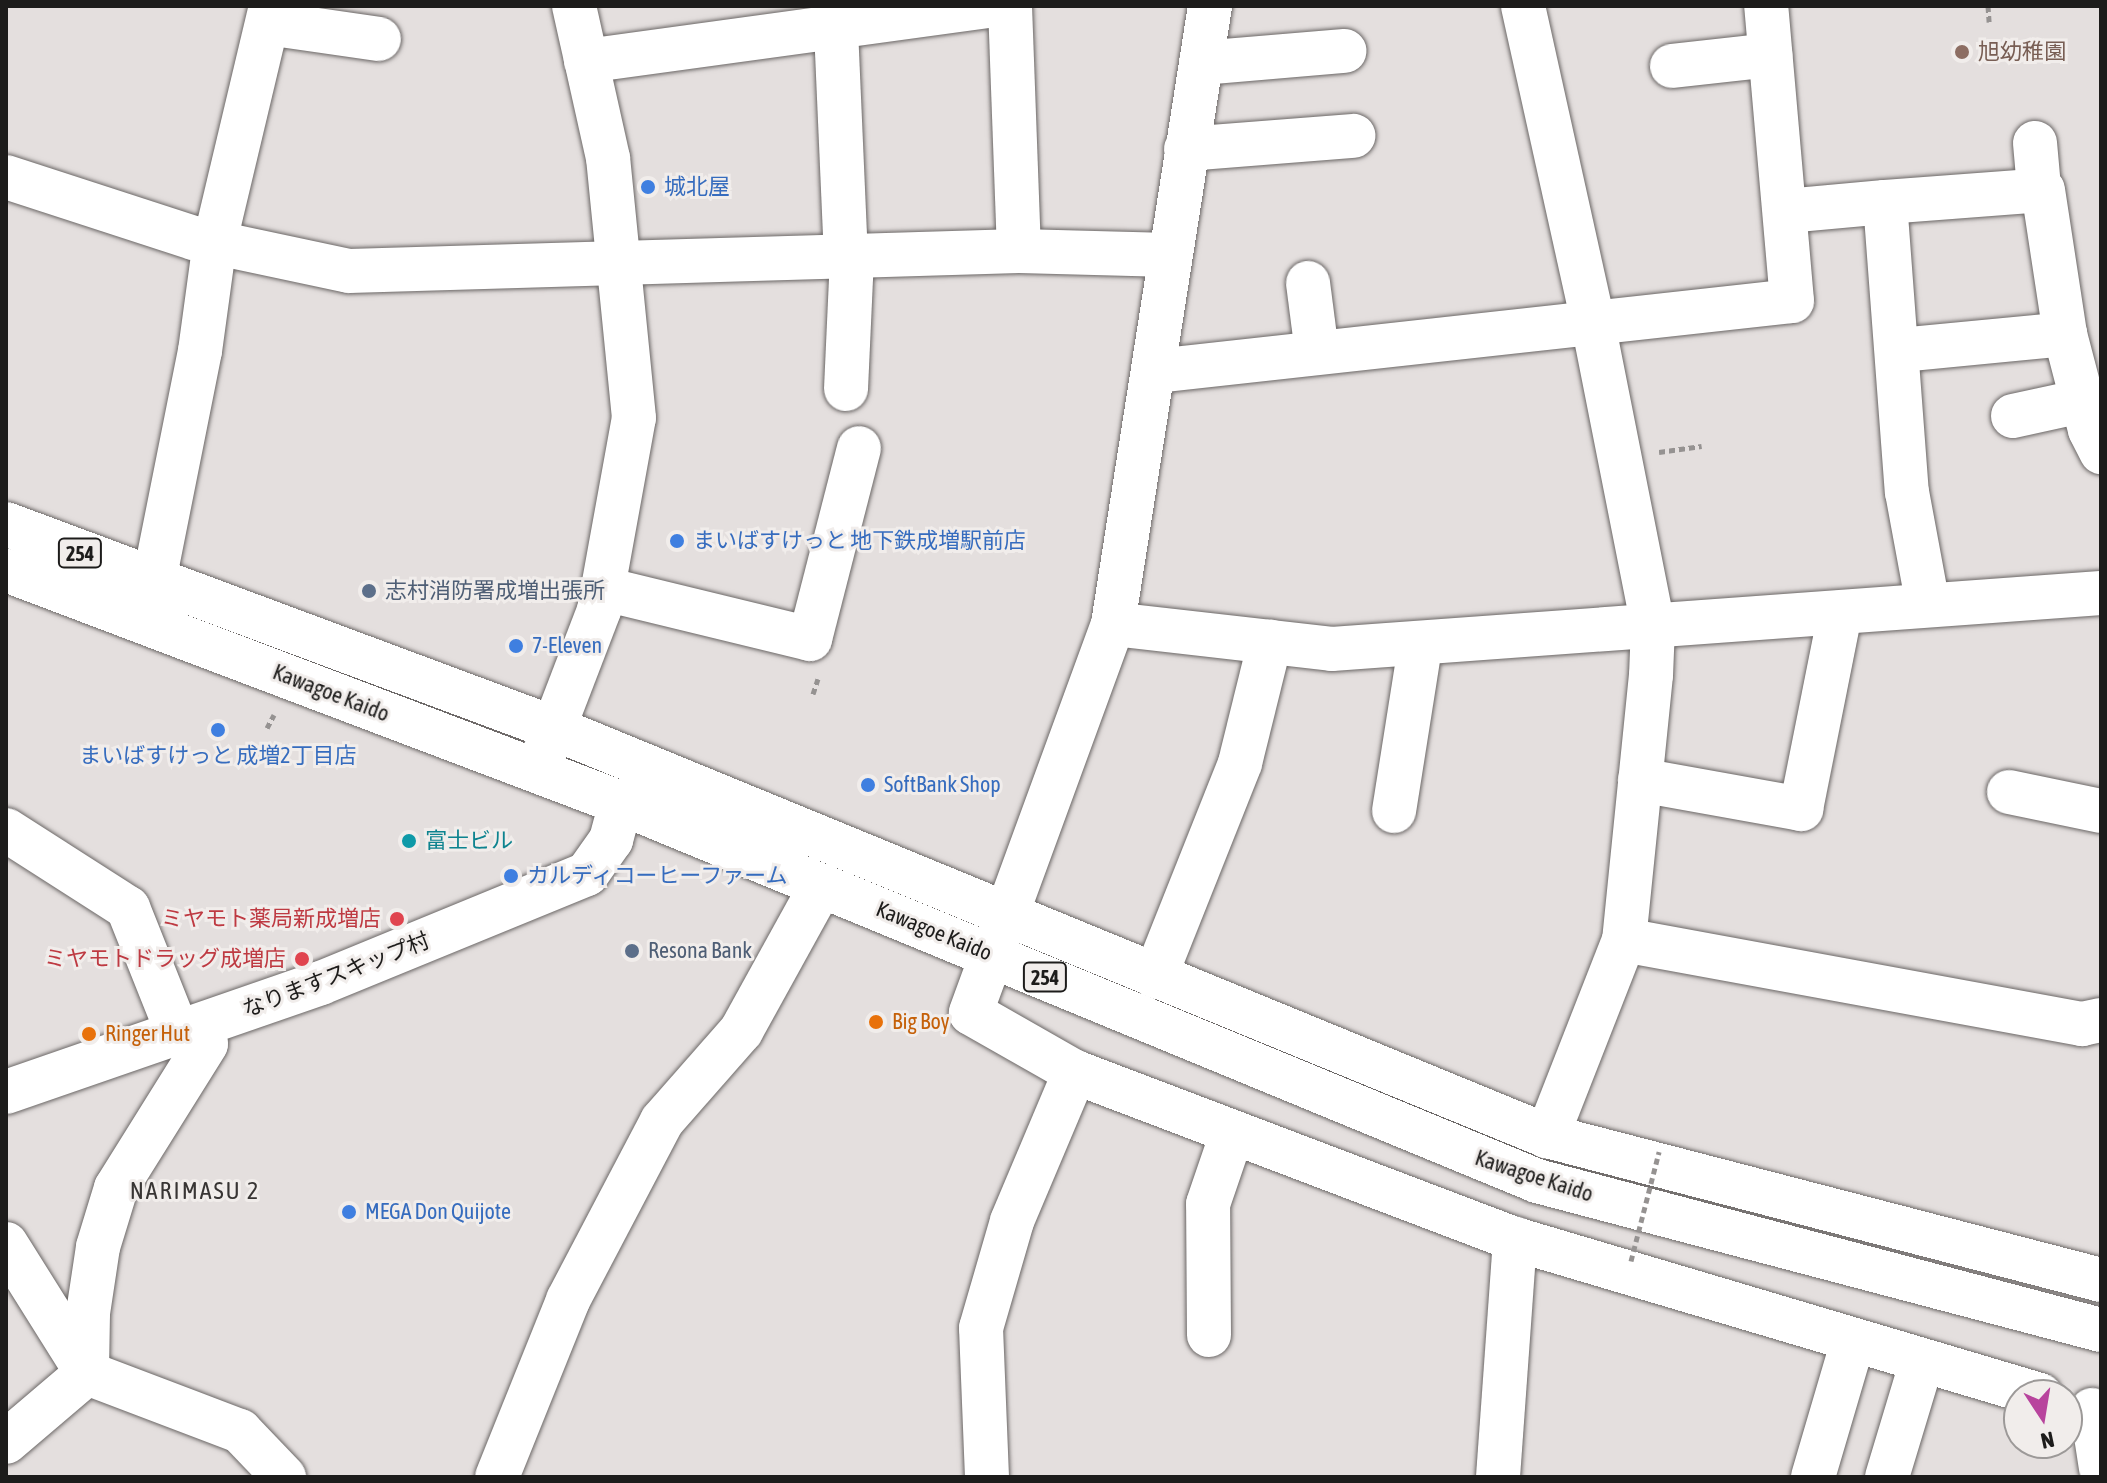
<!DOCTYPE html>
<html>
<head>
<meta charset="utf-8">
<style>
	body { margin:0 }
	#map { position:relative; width:2107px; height:1483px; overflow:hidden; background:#e4dfde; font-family:"Asap Condensed","Noto Sans JP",sans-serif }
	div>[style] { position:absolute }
	.path>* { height:5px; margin-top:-2.5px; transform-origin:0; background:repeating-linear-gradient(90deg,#959291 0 6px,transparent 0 10px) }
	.roads { filter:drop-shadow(0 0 2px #6b6766) drop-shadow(0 0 2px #6b6766) }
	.minor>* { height:44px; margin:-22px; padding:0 22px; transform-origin:22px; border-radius:22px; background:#fff }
	.highway>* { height:44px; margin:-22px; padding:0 22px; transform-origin:22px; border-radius:22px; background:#fff }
	.path-bridge>* { height:5px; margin-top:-2.5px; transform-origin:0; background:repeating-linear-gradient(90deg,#959291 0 6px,transparent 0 10px) }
	.dots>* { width:22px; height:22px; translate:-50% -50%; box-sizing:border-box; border:4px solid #f1edeb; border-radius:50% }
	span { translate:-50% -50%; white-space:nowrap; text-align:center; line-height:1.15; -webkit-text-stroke:6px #f1edeb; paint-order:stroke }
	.shield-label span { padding:2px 6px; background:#f1edeb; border:2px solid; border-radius:6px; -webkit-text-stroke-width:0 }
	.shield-label { font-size:20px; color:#1d1c1b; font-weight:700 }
	.education-label { font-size:22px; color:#785e54 }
	.left { translate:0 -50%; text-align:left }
	.shop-label { font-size:22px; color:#366cbe }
	.service-label { font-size:22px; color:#4e5e75 }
	.street-label { font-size:22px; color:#1d1c1b }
	.culture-label { font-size:22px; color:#0d838f }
	.health-label { font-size:22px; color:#be3a42 }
	.right { translate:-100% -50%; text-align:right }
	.food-label { font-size:22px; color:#c56008 }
	.neighbourhood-label { font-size:24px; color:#383534; letter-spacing:2px }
	.frame { position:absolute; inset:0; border:8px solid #1d1c1b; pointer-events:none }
	.north { position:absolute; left:2003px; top:1379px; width:80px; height:80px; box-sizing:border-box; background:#f1edeb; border:2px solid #9c9998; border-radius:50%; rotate:168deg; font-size:22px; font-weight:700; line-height:32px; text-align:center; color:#1d1c1b }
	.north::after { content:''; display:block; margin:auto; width:28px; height:36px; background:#b8449d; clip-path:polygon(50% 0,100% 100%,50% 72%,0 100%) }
</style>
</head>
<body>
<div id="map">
	<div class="path">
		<div style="left:1988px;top:6px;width:16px;rotate:86deg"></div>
		<div style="left:1659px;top:452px;width:43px;rotate:-7.9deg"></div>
		<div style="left:813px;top:694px;width:16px;rotate:-72deg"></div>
		<div style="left:267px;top:728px;width:15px;rotate:-62deg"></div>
	</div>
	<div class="roads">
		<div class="minor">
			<div style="left:1010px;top:6px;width:245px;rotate:87.9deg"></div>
			<div style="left:1210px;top:6px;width:626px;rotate:98.92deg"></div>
			<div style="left:1113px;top:624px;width:414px;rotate:110.1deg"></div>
			<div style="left:971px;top:1013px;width:120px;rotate:29.6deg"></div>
			<div style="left:1075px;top:1072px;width:471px;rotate:20.8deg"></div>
			<div style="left:1515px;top:1239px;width:548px;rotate:16.55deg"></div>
			<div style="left:1523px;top:6px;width:325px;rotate:77.5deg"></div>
			<div style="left:1593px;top:323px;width:200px;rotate:-6.3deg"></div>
			<div style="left:1792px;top:301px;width:296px;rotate:-95deg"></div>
			<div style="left:268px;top:23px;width:112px;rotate:8.2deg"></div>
			<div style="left:836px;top:29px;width:226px;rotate:87.5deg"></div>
			<div style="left:586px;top:61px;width:406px;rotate:-7.8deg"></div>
			<div style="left:1201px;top:63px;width:144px;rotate:-4.8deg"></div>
			<div style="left:1672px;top:66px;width:99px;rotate:-6.4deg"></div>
			<div style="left:2035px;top:143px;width:45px;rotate:84.9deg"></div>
			<div style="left:1186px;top:149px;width:168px;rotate:-4.5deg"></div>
			<div style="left:6px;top:177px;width:198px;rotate:18deg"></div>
			<div style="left:194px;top:238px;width:158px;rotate:12deg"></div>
			<div style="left:349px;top:271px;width:670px;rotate:-1.71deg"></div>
			<div style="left:1019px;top:251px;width:151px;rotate:1.5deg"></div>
			<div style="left:1885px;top:202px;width:158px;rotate:-4.3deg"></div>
			<div style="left:2043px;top:190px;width:146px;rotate:81.3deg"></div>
			<div style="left:2065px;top:334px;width:99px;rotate:75.4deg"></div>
			<div style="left:2090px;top:430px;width:25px;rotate:63deg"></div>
			<div style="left:1786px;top:211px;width:99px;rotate:-5.2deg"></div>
			<div style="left:1885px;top:202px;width:291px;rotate:85.7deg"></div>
			<div style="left:1907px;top:492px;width:115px;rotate:79.5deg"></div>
			<div style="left:1308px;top:283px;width:70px;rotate:82.6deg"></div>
			<div style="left:1900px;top:350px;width:166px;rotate:-5.5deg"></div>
			<div style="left:1156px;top:371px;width:440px;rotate:-6.3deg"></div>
			<div style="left:1593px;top:323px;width:309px;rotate:78.8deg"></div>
			<div style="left:1653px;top:626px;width:49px;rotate:92.3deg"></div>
			<div style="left:1651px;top:675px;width:266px;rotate:95.8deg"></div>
			<div style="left:1624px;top:940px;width:211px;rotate:111.4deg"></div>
			<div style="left:846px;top:389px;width:134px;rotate:-87.4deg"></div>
			<div style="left:2013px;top:416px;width:71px;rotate:-12.3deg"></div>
			<div style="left:154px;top:581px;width:235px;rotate:-78.7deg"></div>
			<div style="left:200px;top:351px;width:111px;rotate:-82.2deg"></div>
			<div style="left:215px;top:241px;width:242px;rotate:-76.6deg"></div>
			<div style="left:605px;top:589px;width:211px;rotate:13.7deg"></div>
			<div style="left:810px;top:639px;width:197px;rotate:-75.6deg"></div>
			<div style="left:1113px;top:624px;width:220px;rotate:6.5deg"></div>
			<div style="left:1332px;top:649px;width:771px;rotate:-4.17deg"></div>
			<div style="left:540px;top:764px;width:165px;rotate:-69deg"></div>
			<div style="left:599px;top:610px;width:195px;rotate:-79.7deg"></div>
			<div style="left:634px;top:418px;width:261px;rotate:-95.7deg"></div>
			<div style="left:608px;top:158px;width:156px;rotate:-102.6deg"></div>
			<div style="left:1640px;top:780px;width:164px;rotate:10.2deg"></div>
			<div style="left:1801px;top:809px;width:200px;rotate:-78.7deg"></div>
			<div style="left:2009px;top:792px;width:94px;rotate:11.7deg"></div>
			<div style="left:1394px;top:811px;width:167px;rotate:-81deg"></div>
			<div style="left:6px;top:830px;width:145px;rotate:32.6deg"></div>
			<div style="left:128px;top:908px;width:138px;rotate:68.3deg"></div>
			<div style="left:1624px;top:940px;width:466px;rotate:10.4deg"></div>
			<div style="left:2082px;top:1024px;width:19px;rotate:-12deg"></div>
			<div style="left:1155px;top:977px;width:230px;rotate:-68.3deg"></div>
			<div style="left:1240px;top:763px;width:125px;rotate:-76.1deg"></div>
			<div style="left:202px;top:1027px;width:17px;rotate:77deg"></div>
			<div style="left:206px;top:1044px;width:170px;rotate:122deg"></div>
			<div style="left:116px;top:1188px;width:62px;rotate:107deg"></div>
			<div style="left:98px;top:1247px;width:67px;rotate:98.6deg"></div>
			<div style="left:88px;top:1313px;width:60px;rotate:91deg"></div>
			<div style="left:87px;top:1373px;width:164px;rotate:20.8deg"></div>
			<div style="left:240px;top:1431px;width:64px;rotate:46.3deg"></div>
			<div style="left:6px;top:1092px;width:333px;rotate:-19.1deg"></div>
			<div style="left:321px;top:983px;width:287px;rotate:-22.3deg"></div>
			<div style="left:587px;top:874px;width:42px;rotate:-54.8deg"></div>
			<div style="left:611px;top:840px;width:38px;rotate:-75deg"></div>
			<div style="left:6px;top:1244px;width:152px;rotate:57.9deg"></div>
			<div style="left:87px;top:1373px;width:106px;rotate:139.6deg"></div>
			<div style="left:1209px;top:1335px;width:131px;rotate:-90.4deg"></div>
			<div style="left:1208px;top:1204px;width:74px;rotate:-71.1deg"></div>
			<div style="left:2092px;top:1410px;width:59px;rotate:81.2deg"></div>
			<div style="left:497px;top:1477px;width:191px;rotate:-68.1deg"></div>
			<div style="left:568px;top:1300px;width:202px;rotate:-62.3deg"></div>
			<div style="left:662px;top:1121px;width:120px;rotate:-48.7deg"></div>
			<div style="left:741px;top:1031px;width:166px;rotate:-61.1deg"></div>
			<div style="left:987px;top:1477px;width:149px;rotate:-92.3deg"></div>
			<div style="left:981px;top:1328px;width:111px;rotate:-73.8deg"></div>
			<div style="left:1012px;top:1221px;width:162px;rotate:-67.1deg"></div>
			<div style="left:1498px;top:1477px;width:239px;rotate:-85.9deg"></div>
			<div style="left:1813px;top:1477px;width:142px;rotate:-73.6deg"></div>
			<div style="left:1887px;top:1477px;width:121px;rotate:-73.2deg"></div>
		</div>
		<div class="highway">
			<div style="left:6px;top:524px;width:587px;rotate:20.44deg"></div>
			<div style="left:556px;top:729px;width:1071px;rotate:22.33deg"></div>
			<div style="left:1547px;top:1136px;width:572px;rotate:14.57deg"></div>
			<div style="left:6px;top:570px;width:658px;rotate:20.75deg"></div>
			<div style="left:621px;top:803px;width:991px;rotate:22.42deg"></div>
			<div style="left:1537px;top:1181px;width:583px;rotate:14.8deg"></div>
		</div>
	</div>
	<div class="path-bridge">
		<div style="left:1631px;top:1261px;width:113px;rotate:-75.6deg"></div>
	</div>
	<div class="dots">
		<div style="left:1962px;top:52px;background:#8d6e63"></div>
		<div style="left:648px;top:187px;background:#3f7fe0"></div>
		<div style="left:677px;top:541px;background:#3f7fe0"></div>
		<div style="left:369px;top:591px;background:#5c6f8a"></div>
		<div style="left:516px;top:646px;background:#3f7fe0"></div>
		<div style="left:218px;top:730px;background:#3f7fe0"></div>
		<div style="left:868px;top:785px;background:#3f7fe0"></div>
		<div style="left:409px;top:841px;background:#0f9aa8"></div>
		<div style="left:511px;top:876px;background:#3f7fe0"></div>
		<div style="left:397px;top:919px;background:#e0444e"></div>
		<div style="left:632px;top:951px;background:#5c6f8a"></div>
		<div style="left:302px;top:959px;background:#e0444e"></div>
		<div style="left:876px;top:1022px;background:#e8710a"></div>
		<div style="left:89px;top:1034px;background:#e8710a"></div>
		<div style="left:349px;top:1212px;background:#3f7fe0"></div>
	</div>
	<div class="shield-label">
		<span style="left:80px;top:553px">254</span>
		<span style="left:1045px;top:977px">254</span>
	</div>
	<div class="education-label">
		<span class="left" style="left:1978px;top:52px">旭幼稚園</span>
	</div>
	<div class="shop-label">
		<span class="left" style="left:664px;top:187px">城北屋</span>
		<span class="left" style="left:693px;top:541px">まいばすけっと 地下鉄成増駅前店</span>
		<span class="left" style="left:532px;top:646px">7-Eleven</span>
		<span style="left:218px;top:756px">まいばすけっと 成増2丁目店</span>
		<span class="left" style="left:884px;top:785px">SoftBank Shop</span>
		<span class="left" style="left:527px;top:876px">カルディコーヒーファーム</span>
		<span class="left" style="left:365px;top:1212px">MEGA Don Quijote</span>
	</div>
	<div class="service-label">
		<span class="left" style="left:385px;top:591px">志村消防署成増出張所</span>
		<span class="left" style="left:648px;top:951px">Resona Bank</span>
	</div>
	<div class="street-label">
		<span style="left:331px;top:693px;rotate:21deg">Kawagoe Kaido</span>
		<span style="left:934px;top:931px;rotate:22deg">Kawagoe Kaido</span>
		<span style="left:336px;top:975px;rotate:-21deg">なりますスキップ村</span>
		<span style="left:1534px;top:1176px;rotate:18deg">Kawagoe Kaido</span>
	</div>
	<div class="culture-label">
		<span class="left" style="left:425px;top:841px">富士ビル</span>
	</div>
	<div class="health-label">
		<span class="right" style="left:381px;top:919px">ミヤモト薬局新成増店</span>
		<span class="right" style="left:286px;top:959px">ミヤモトドラッグ成増店</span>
	</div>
	<div class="food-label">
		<span class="left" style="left:892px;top:1022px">Big Boy</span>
		<span class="left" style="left:105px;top:1034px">Ringer Hut</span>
	</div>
	<div class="neighbourhood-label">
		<span style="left:195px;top:1191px">NARIMASU 2</span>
	</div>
	<div class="frame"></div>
	<div class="north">N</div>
</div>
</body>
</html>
